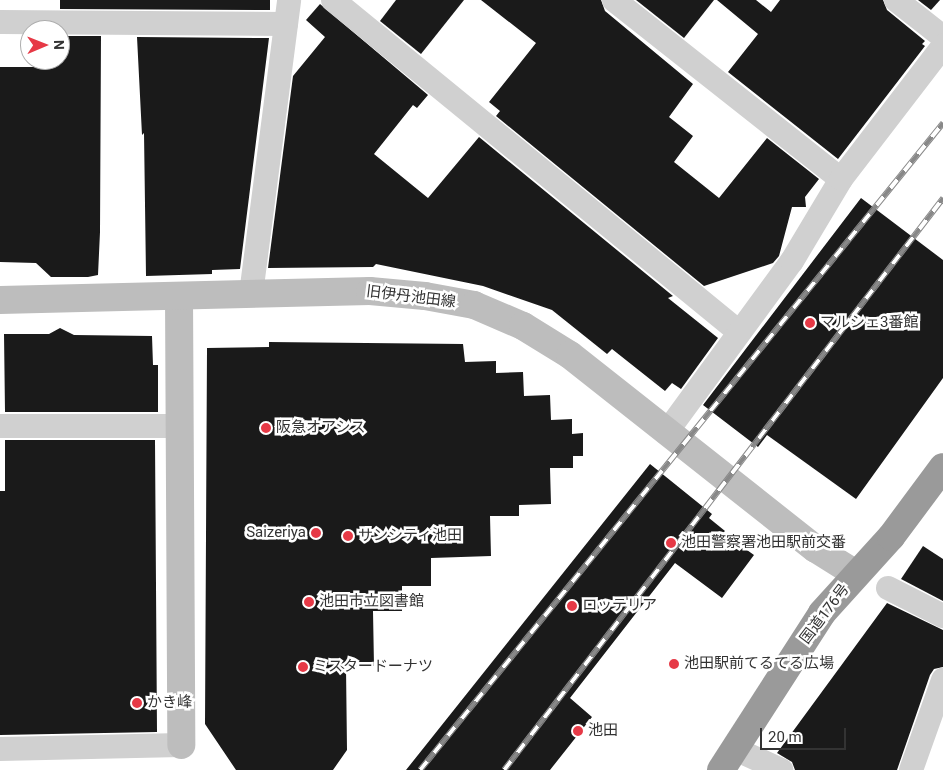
<!DOCTYPE html>
<html>
<head>
<meta charset="utf-8">
<style>
	body { margin:0 }
	#map { position:relative; width:943px; height:770px; overflow:hidden; background:#fff; font-family:Roboto,"Noto Sans JP",sans-serif }
	div>[style] { position:absolute }
	.building>* { inset:0; background:#1a1a1a }
	.street>* { height:24px; margin:-12px; padding:0 12px; transform-origin:12px; border-radius:12px; background:#d0d0d0 }
	.secondary>* { height:28px; margin:-14px; padding:0 14px; transform-origin:14px; border-radius:14px; background:#bdbdbd }
	.highway>* { height:28px; margin:-14px; padding:0 14px; transform-origin:14px; border-radius:14px; background:#9a9a9a }
	.rail>* { height:5.5px; margin-top:-2.75px; transform-origin:0; background:repeating-linear-gradient(90deg,#fff 0 11px,#888 0 22px); box-sizing:border-box; border-block:1px solid #888 }
	.dots>* { width:14px; height:14px; translate:-50% -50%; box-sizing:border-box; border:2px solid #fff; border-radius:50% }
	span { translate:-50% -50%; white-space:nowrap; text-align:center; line-height:1.15; -webkit-text-stroke:5px #fff; paint-order:stroke }
	.street-label { font-size:15px; color:#333 }
	.poi-label { font-size:15px; color:#333 }
	.left { translate:0 -50%; text-align:left }
	.right { translate:-100% -50%; text-align:right }
	.north { position:absolute; left:20px; top:20px; width:50px; height:50px; box-sizing:border-box; background:#fff; border:1px solid #adadad; border-radius:50%; rotate:89deg; font-size:14px; font-weight:700; line-height:20px; text-align:center; color:#333 }
	.north::after { content:''; display:block; margin:auto; width:18px; height:22px; background:#e63946; clip-path:polygon(50% 0,100% 100%,50% 72%,0 100%) }
	.scale { position:absolute; left:760px; top:728px; width:86px; height:22px; box-sizing:border-box; border:2px solid #333; border-top:0; padding-left:6px; font-size:15px; line-height:18px; white-space:nowrap; color:#333; -webkit-text-stroke:4px #fff; paint-order:stroke }
</style>
</head>
<body>
<div id="map">
	<div class="building">
		<div style="clip-path:polygon(60px 0,270px 0,270px 10px,60px 9px)"></div>
		<div style="clip-path:polygon(396px 0,464px 0,421px 54px,380px 21px)"></div>
		<div style="clip-path:polygon(481px 0,601px 0,605px 11px,693px 84px,669px 117px,693px 136px,674px 162px,719px 198px,767px 138px,819px 179px,805px 197px,806px 207px,792px 207px,779px 256px,773px 263px,704px 286px,496px 116px,500px 111px,489px 102px,536px 43px)"></div>
		<div style="clip-path:polygon(636px 0,714px 0,684px 38px)"></div>
		<div style="clip-path:polygon(717px 0,756px 0,771px 12px,780px 0,883px 0,887px 10px,925px 41px,922px 44px,925px 46px,838px 159px,728px 72px,758px 34px)"></div>
		<div style="clip-path:polygon(918px 0,940px 0,931px 10px)"></div>
		<div style="clip-path:polygon(320px 4px,428px 95px,417px 108px,413px 105px,374px 154px,428px 198px,479px 137px,673px 296px,668px 298px,718px 338px,681px 389px,672px 383px,665px 391px,612px 349px,607px 354px,552px 310px,483px 286px,376px 264px,373px 267px,268px 268px,293px 76px,325px 37px,306px 20px)"></div>
		<div style="clip-path:polygon(60px 36px,101px 36px,100px 232px,98px 275px,88px 277px,51px 277px,36px 263px,0 262px,0 67px,46px 67px,46px 60px,60px 60px)"></div>
		<div style="clip-path:polygon(137px 37px,269px 38px,240px 269px,212px 270px,212px 274px,146px 276px,144px 133px,142px 135px)"></div>
		<div style="clip-path:polygon(861px 198px,943px 260px,943px 378px,856px 499px,767px 435px,758px 447px,703px 405px)"></div>
		<div style="clip-path:polygon(60px 328px,74px 335px,152px 336px,153px 365px,158px 365px,158px 412px,5px 412px,4px 334px,49px 334px)"></div>
		<div style="clip-path:polygon(269px 342px,463px 344px,465px 362px,496px 361px,496px 373px,523px 372px,524px 396px,550px 395px,551px 420px,572px 419px,572px 434px,583px 433px,583px 456px,573px 456px,573px 468px,550px 468px,551px 504px,519px 505px,519px 516px,490px 516px,491px 556px,431px 558px,431px 586px,402px 586px,402px 611px,373px 611px,374px 666px,346px 667px,347px 750px,333px 770px,236px 770px,205px 724px,207px 348px,269px 347px)"></div>
		<div style="clip-path:polygon(5px 440px,155px 440px,157px 732px,0 735px,0 491px,5px 491px)"></div>
		<div style="clip-path:polygon(650px 464px,712px 514px,709px 518px,725px 531px,723px 533px,754px 555px,722px 598px,675px 563px,570px 698px,592px 717px,550px 770px,406px 770px)"></div>
		<div style="clip-path:polygon(923px 546px,943px 559px,943px 601px,901px 579px)"></div>
		<div style="clip-path:polygon(887px 603px,943px 630px,943px 667px,934px 669px,930px 675px,897px 770px,795px 770px,792px 762px,777px 753px)"></div>
	</div>
	<div class="street">
		<div style="left:333px;top:0;width:524px;rotate:39.27deg"></div>
		<div style="left:614px;top:0;width:289px;rotate:38.3deg"></div>
		<div style="left:896px;top:0;width:60px;rotate:38.2deg"></div>
		<div style="left:0;top:22px;width:286px;rotate:0.4deg"></div>
		<div style="left:251px;top:294px;width:296px;rotate:-82.6deg"></div>
		<div style="left:0;top:426px;width:179px"></div>
		<div style="left:666px;top:433px;width:213px;rotate:-53.8deg"></div>
		<div style="left:792px;top:261px;width:96px;rotate:-59.1deg"></div>
		<div style="left:841px;top:179px;width:168px;rotate:-52.5deg"></div>
		<div style="left:888px;top:588px;width:62px;rotate:27deg"></div>
		<div style="left:0;top:749px;width:181px;rotate:-1.3deg"></div>
		<div style="left:735px;top:749px;width:51px;rotate:24.5deg"></div>
		<div style="left:911px;top:770px;width:96px;rotate:-70.4deg"></div>
	</div>
	<div class="secondary">
		<div style="left:179px;top:296px;width:449px;rotate:89.7deg"></div>
		<div style="left:0;top:300px;width:370px;rotate:-1.4deg"></div>
		<div style="left:370px;top:291px;width:55px;rotate:5.2deg"></div>
		<div style="left:425px;top:296px;width:50px;rotate:10.4deg"></div>
		<div style="left:474px;top:305px;width:53px;rotate:23.2deg"></div>
		<div style="left:523px;top:326px;width:55px;rotate:31.7deg"></div>
		<div style="left:570px;top:355px;width:313px;rotate:38.3deg"></div>
		<div style="left:816px;top:549px;width:47px;rotate:32deg"></div>
	</div>
	<div class="highway">
		<div style="left:721px;top:770px;width:187px;rotate:-57.2deg"></div>
		<div style="left:822px;top:613px;width:103px;rotate:-47.8deg"></div>
		<div style="left:891px;top:537px;width:87px;rotate:-53.4deg"></div>
	</div>
	<div class="rail">
		<div style="left:420px;top:770px;width:832px;rotate:-51.05deg"></div>
		<div style="left:504px;top:770px;width:721px;rotate:-52.49deg"></div>
	</div>
	<div class="dots">
		<div style="left:810px;top:323px;background:#e63946"></div>
		<div style="left:266px;top:428px;background:#e63946"></div>
		<div style="left:316px;top:533px;background:#e63946"></div>
		<div style="left:348px;top:536px;background:#e63946"></div>
		<div style="left:671px;top:543px;background:#e63946"></div>
		<div style="left:309px;top:602px;background:#e63946"></div>
		<div style="left:572px;top:606px;background:#e63946"></div>
		<div style="left:674px;top:664px;background:#e63946"></div>
		<div style="left:303px;top:667px;background:#e63946"></div>
		<div style="left:137px;top:703px;background:#e63946"></div>
		<div style="left:578px;top:731px;background:#e63946"></div>
	</div>
	<div class="street-label">
		<span style="left:411px;top:297px;rotate:7deg">旧伊丹池田線</span>
		<span style="left:825px;top:614px;rotate:-53deg">国道176号</span>
	</div>
	<div class="poi-label">
		<span class="left" style="left:820px;top:323px">マルシェ3番館</span>
		<span class="left" style="left:276px;top:428px">阪急オアシス</span>
		<span class="right" style="left:306px;top:533px">Saizeriya</span>
		<span class="left" style="left:358px;top:536px">サンシティ池田</span>
		<span class="left" style="left:681px;top:543px">池田警察署池田駅前交番</span>
		<span class="left" style="left:319px;top:602px">池田市立図書館</span>
		<span class="left" style="left:582px;top:606px">ロッテリア</span>
		<span class="left" style="left:684px;top:664px">池田駅前てるてる広場</span>
		<span class="left" style="left:313px;top:667px">ミスタードーナツ</span>
		<span class="left" style="left:147px;top:703px">かき峰</span>
		<span class="left" style="left:588px;top:731px">池田</span>
	</div>
	<div class="north">N</div>
	<div class="scale">20 m</div>
</div>
</body>
</html>
